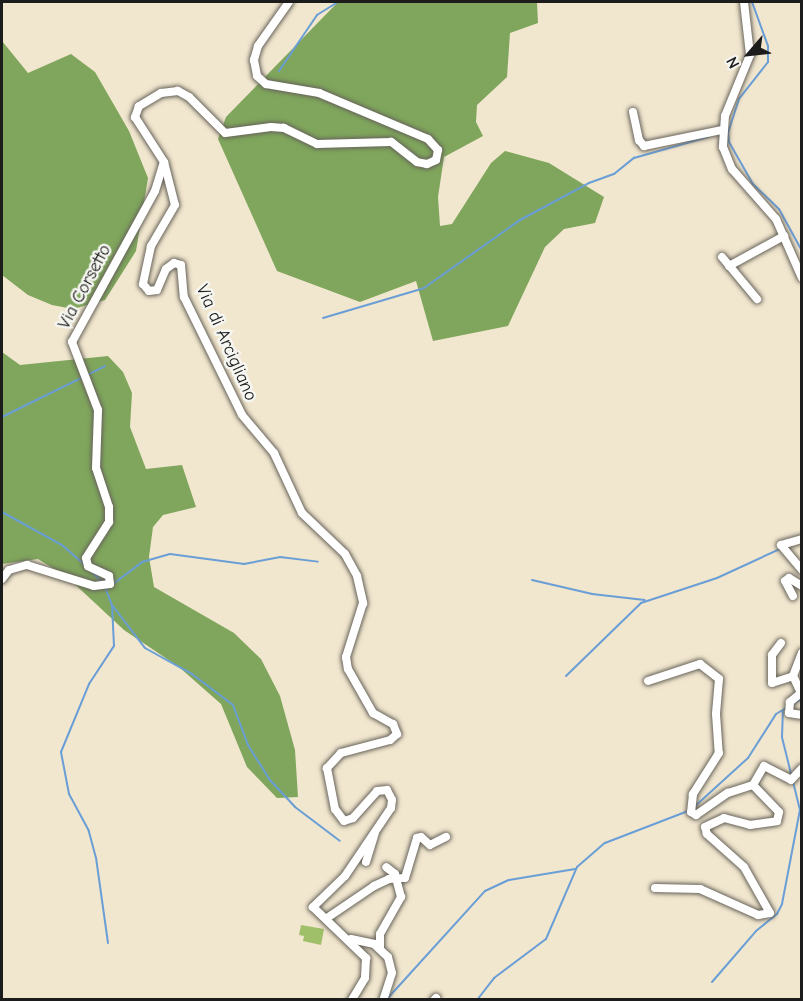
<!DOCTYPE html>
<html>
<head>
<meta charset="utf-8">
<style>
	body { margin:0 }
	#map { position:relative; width:803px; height:1001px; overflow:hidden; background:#f1e6ce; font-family:"Comic Neue",sans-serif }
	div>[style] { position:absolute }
	.green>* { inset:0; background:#9fbf68 }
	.forest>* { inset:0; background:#7fa65c }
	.stream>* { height:2px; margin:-1px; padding:0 1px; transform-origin:1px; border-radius:1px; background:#6a9ed6 }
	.roads { filter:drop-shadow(0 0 2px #67635a) drop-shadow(0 0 2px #67635a) }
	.street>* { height:8px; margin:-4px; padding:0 4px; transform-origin:4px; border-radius:4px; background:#fff }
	span { translate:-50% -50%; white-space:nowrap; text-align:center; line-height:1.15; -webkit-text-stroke:5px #f6f6f2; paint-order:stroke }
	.street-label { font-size:18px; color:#1c1c1c }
	.frame { position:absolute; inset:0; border:3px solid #1c1c1c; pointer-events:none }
	.north { position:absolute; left:719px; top:24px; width:60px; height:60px; -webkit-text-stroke:4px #f6f6f2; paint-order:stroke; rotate:242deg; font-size:16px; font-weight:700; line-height:24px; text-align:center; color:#1c1c1c }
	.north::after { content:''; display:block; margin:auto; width:21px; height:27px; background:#1c1c1c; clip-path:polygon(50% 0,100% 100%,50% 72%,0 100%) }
</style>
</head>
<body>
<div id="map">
	<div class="green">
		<div style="clip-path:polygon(301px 925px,324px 929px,321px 945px,303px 941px,304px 936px,299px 935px)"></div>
	</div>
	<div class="forest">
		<div style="clip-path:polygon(338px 2px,537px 2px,538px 23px,510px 33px,507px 77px,477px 105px,476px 122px,483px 136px,444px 157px,438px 197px,440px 226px,452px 224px,491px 163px,505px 151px,549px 163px,604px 197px,595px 223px,564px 229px,545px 247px,508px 326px,433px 341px,416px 281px,360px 302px,277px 271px,218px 139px,226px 117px)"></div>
		<div style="clip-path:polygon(2px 41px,28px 73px,71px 54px,95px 72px,129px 131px,148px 178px,136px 251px,105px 300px,73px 309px,52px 305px,28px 295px,2px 275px)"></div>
		<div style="clip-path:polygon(2px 352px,20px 365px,108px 356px,123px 372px,132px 393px,130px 427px,146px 469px,182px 465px,196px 507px,163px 515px,153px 527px,149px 557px,154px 587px,234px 633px,261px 659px,280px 696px,295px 750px,298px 797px,277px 798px,247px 767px,221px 704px,179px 667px,124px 630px,67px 577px,38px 559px,2px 564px)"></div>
	</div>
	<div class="stream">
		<div style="left:752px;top:2px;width:47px;rotate:70deg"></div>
		<div style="left:768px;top:46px;width:16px;rotate:90deg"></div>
		<div style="left:768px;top:62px;width:47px;rotate:128.1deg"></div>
		<div style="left:739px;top:99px;width:35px;rotate:108deg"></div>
		<div style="left:728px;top:132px;width:10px;rotate:84deg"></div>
		<div style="left:729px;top:142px;width:48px;rotate:60.3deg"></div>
		<div style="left:753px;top:184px;width:36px;rotate:44deg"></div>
		<div style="left:779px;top:209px;width:48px;rotate:61.3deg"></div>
		<div style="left:279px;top:71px;width:68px;rotate:-55.8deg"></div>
		<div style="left:317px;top:15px;width:25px;rotate:-32deg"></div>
		<div style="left:323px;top:318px;width:105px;rotate:-16.5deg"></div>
		<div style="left:424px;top:288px;width:118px;rotate:-35.3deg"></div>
		<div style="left:520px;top:220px;width:78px;rotate:-28.2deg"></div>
		<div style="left:589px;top:183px;width:27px;rotate:-20deg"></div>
		<div style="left:614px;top:174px;width:26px;rotate:-39deg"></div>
		<div style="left:634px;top:158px;width:77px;rotate:-15.8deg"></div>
		<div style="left:2px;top:417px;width:115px;rotate:-26.3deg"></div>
		<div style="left:2px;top:512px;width:68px;rotate:28.8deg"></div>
		<div style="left:62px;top:545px;width:30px;rotate:41deg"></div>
		<div style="left:91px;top:571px;width:16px;rotate:45deg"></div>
		<div style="left:532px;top:580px;width:62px;rotate:13.1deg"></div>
		<div style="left:592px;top:594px;width:53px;rotate:6.5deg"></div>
		<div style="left:113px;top:584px;width:36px;rotate:-37deg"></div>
		<div style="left:142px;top:562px;width:29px;rotate:-16deg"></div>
		<div style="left:170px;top:554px;width:75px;rotate:7.7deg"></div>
		<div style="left:244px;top:564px;width:37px;rotate:-11deg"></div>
		<div style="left:280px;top:557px;width:38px;rotate:7deg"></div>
		<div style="left:105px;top:587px;width:19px;rotate:69deg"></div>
		<div style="left:112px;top:605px;width:54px;rotate:52.5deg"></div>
		<div style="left:145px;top:648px;width:54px;rotate:29deg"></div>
		<div style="left:192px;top:674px;width:51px;rotate:37.1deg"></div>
		<div style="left:233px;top:705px;width:43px;rotate:69.4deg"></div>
		<div style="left:248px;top:745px;width:40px;rotate:58deg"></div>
		<div style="left:269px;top:779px;width:38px;rotate:47deg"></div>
		<div style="left:295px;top:807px;width:56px;rotate:37.1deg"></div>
		<div style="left:566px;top:676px;width:105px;rotate:-44.2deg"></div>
		<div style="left:641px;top:603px;width:80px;rotate:-18.2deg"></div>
		<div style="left:717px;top:578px;width:72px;rotate:-24.8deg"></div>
		<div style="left:791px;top:705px;width:13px;rotate:-29deg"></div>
		<div style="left:693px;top:808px;width:74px;rotate:-42.3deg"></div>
		<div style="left:748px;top:758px;width:52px;rotate:-57.5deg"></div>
		<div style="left:776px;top:714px;width:12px;rotate:-31deg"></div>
		<div style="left:108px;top:943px;width:86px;rotate:-98deg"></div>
		<div style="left:96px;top:858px;width:28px;rotate:-105deg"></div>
		<div style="left:89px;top:831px;width:42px;rotate:-118.4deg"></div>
		<div style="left:69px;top:794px;width:43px;rotate:-100.8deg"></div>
		<div style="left:61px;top:752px;width:74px;rotate:-67.6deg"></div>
		<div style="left:89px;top:684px;width:45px;rotate:-56.7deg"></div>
		<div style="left:114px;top:646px;width:41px;rotate:-92.8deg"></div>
		<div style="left:712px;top:982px;width:67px;rotate:-49.2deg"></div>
		<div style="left:756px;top:931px;width:27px;rotate:-39deg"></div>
		<div style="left:777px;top:914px;width:11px;rotate:-63deg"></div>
		<div style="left:782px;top:904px;width:96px;rotate:-79.2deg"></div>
		<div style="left:800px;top:810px;width:75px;rotate:-103.9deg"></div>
		<div style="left:782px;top:737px;width:27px;rotate:-88deg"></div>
		<div style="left:387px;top:999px;width:146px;rotate:-47.8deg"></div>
		<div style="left:485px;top:891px;width:26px;rotate:-25deg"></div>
		<div style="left:509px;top:880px;width:67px;rotate:-9.5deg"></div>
		<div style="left:477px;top:1000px;width:28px;rotate:-52deg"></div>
		<div style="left:494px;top:978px;width:65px;rotate:-36.9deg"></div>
		<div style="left:546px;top:939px;width:78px;rotate:-66.7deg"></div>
		<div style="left:577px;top:867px;width:37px;rotate:-41deg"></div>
		<div style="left:605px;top:843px;width:89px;rotate:-21.1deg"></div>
	</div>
	<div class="roads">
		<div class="street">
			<div style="left:289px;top:2px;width:54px;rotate:125.2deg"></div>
			<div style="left:258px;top:46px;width:15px;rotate:106deg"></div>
			<div style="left:254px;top:60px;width:16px;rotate:79deg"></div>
			<div style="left:257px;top:76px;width:12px;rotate:42deg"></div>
			<div style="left:266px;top:84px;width:54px;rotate:9.6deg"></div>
			<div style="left:319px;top:93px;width:118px;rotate:22.9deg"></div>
			<div style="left:428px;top:139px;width:15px;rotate:48deg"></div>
			<div style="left:438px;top:150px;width:10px;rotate:101deg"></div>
			<div style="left:436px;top:160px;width:10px;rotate:156deg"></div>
			<div style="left:427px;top:164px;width:10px;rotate:-169deg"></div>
			<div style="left:417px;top:162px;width:33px;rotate:-142deg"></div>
			<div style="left:391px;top:142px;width:74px;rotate:178.5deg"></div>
			<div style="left:317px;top:144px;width:37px;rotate:-154deg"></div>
			<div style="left:284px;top:128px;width:13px;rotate:-176deg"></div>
			<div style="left:271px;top:127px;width:46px;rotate:172.6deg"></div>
			<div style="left:225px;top:133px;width:51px;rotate:-135deg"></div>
			<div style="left:189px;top:97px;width:13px;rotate:-151deg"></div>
			<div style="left:178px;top:91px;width:17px;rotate:173deg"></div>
			<div style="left:161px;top:93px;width:26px;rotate:149deg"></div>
			<div style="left:139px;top:106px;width:12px;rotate:110deg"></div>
			<div style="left:135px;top:117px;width:54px;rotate:57.2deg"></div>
			<div style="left:164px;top:162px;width:44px;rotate:75.7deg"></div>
			<div style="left:175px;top:205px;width:48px;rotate:120.3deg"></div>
			<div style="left:151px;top:246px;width:39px;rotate:102deg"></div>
			<div style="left:143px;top:284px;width:9px;rotate:49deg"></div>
			<div style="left:149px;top:291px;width:8px;rotate:-7deg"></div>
			<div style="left:157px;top:290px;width:23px;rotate:-67deg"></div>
			<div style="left:166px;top:269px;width:10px;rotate:-37deg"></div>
			<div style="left:174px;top:263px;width:7px;rotate:16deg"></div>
			<div style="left:181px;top:265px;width:32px;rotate:85deg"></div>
			<div style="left:184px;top:297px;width:131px;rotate:63.8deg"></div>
			<div style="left:242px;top:415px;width:50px;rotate:49.9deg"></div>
			<div style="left:274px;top:453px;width:66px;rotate:65deg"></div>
			<div style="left:302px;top:513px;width:59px;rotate:43.6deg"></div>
			<div style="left:345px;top:554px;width:25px;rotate:61deg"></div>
			<div style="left:357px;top:576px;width:28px;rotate:77deg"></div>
			<div style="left:363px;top:603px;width:57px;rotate:107.5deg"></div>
			<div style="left:346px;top:657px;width:12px;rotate:81deg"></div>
			<div style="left:348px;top:669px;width:51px;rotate:60.4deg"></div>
			<div style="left:373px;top:713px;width:23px;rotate:29deg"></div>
			<div style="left:393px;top:724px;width:11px;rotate:68deg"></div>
			<div style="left:397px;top:734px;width:9px;rotate:139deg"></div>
			<div style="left:390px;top:740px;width:51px;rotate:165.1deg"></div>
			<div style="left:341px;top:753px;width:21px;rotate:133deg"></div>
			<div style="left:327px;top:768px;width:42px;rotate:79deg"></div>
			<div style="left:335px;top:809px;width:15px;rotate:53deg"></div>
			<div style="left:344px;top:821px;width:9px;rotate:-18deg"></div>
			<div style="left:353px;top:818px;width:36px;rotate:-48deg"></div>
			<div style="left:377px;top:791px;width:10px;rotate:-6deg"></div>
			<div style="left:387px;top:790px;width:11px;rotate:63deg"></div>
			<div style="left:392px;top:800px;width:8px;rotate:97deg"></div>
			<div style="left:391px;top:808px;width:82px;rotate:124.1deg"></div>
			<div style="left:345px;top:876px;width:45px;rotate:135.9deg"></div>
			<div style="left:313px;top:907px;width:74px;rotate:43.9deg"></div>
			<div style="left:366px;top:958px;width:20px;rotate:93deg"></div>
			<div style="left:365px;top:978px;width:26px;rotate:121deg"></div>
			<div style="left:744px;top:2px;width:53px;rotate:83.5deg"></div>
			<div style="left:750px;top:55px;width:66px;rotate:112.3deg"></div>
			<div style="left:725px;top:116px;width:31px;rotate:94deg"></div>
			<div style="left:723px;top:147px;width:24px;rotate:68deg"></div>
			<div style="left:732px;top:169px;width:67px;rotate:48.7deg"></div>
			<div style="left:776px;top:219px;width:64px;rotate:66.2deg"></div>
			<div style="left:633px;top:112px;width:29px;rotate:78deg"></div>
			<div style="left:639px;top:140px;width:8px;rotate:50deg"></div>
			<div style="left:644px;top:146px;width:80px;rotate:-11.6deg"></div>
			<div style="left:722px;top:257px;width:55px;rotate:50.2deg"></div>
			<div style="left:729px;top:266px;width:63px;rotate:-28.6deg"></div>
			<div style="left:802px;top:539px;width:22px;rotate:164deg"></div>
			<div style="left:781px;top:545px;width:33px;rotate:50deg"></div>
			<div style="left:2px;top:579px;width:11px;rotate:-52deg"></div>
			<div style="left:9px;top:570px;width:19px;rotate:-16deg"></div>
			<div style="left:27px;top:565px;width:70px;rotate:17.4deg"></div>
			<div style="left:94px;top:586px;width:16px;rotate:-7deg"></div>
			<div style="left:110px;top:584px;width:8px;rotate:-97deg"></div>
			<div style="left:109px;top:576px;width:23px;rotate:-155deg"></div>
			<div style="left:88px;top:566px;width:8px;rotate:-104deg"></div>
			<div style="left:86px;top:558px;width:43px;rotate:-57.4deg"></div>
			<div style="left:109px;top:522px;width:15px;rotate:-90deg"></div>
			<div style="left:109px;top:507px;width:41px;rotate:-108.4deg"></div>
			<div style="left:96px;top:468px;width:58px;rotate:-88deg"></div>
			<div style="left:98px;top:410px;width:73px;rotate:-110.9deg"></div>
			<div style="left:72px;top:342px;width:172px;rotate:-61.2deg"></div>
			<div style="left:155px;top:191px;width:30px;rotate:-73deg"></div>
			<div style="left:793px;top:596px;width:17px;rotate:-118deg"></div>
			<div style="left:785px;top:581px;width:5px;rotate:-37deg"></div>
			<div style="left:789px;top:578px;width:15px;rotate:32deg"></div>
			<div style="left:781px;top:643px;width:15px;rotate:127deg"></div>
			<div style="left:772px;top:655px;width:28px;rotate:90deg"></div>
			<div style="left:772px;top:683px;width:22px;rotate:-18deg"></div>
			<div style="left:648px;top:681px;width:55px;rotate:-18.1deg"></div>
			<div style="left:700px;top:664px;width:24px;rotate:38deg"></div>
			<div style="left:719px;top:679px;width:35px;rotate:95deg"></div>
			<div style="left:716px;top:714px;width:39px;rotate:86deg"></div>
			<div style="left:719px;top:753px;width:49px;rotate:122.4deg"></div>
			<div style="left:693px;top:794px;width:18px;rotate:96deg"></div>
			<div style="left:691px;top:812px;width:6px;rotate:31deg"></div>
			<div style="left:696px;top:815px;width:39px;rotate:-35deg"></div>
			<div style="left:728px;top:793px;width:26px;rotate:-18deg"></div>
			<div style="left:802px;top:692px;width:16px;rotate:140deg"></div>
			<div style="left:790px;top:702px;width:11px;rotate:95deg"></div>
			<div style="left:789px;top:713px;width:13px;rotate:9deg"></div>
			<div style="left:801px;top:693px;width:19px;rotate:-115deg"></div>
			<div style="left:793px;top:676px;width:25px;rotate:-69deg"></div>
			<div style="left:366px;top:862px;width:30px;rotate:-73deg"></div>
			<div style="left:655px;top:888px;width:45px;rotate:1.3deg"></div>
			<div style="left:700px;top:889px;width:64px;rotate:24.1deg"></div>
			<div style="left:758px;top:915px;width:12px;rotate:-9deg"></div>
			<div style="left:770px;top:913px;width:53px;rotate:-119.5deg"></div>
			<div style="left:744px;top:867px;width:50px;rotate:-138.3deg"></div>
			<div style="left:707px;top:834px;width:7px;rotate:-106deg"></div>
			<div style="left:705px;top:827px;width:21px;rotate:-25deg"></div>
			<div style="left:724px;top:818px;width:27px;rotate:15deg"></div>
			<div style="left:750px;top:825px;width:27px;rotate:-8deg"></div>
			<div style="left:777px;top:821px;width:9px;rotate:-77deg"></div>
			<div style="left:779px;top:812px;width:37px;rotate:-134deg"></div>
			<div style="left:753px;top:785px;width:22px;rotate:-60deg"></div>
			<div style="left:764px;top:766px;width:30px;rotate:27deg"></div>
			<div style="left:791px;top:780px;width:16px;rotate:-47deg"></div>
			<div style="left:327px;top:918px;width:57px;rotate:-34.2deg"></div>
			<div style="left:374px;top:886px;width:17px;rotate:-25deg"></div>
			<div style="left:389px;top:879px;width:16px;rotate:-4deg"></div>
			<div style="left:405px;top:878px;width:42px;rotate:-73.3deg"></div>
			<div style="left:417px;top:838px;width:4px;rotate:-14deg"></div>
			<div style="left:421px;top:837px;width:12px;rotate:42deg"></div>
			<div style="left:430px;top:845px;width:18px;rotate:-27deg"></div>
			<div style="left:351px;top:939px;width:24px;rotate:12deg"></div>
			<div style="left:374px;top:944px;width:19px;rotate:43deg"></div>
			<div style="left:388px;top:957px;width:16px;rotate:76deg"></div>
			<div style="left:392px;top:973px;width:28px;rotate:108deg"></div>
			<div style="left:380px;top:947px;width:13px;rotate:-90deg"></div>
			<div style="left:380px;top:934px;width:43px;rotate:-60.4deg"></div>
			<div style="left:401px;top:897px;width:24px;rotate:-105deg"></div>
			<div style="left:395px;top:874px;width:11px;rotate:-142deg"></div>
			<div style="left:434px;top:1000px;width:3px;rotate:-45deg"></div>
		</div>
	</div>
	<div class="street-label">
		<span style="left:85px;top:287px;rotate:-62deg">Via Corsetto</span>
		<span style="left:226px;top:343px;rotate:66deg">Via di Arcigliano</span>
	</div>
	<div class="frame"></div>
	<div class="north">N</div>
</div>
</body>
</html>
